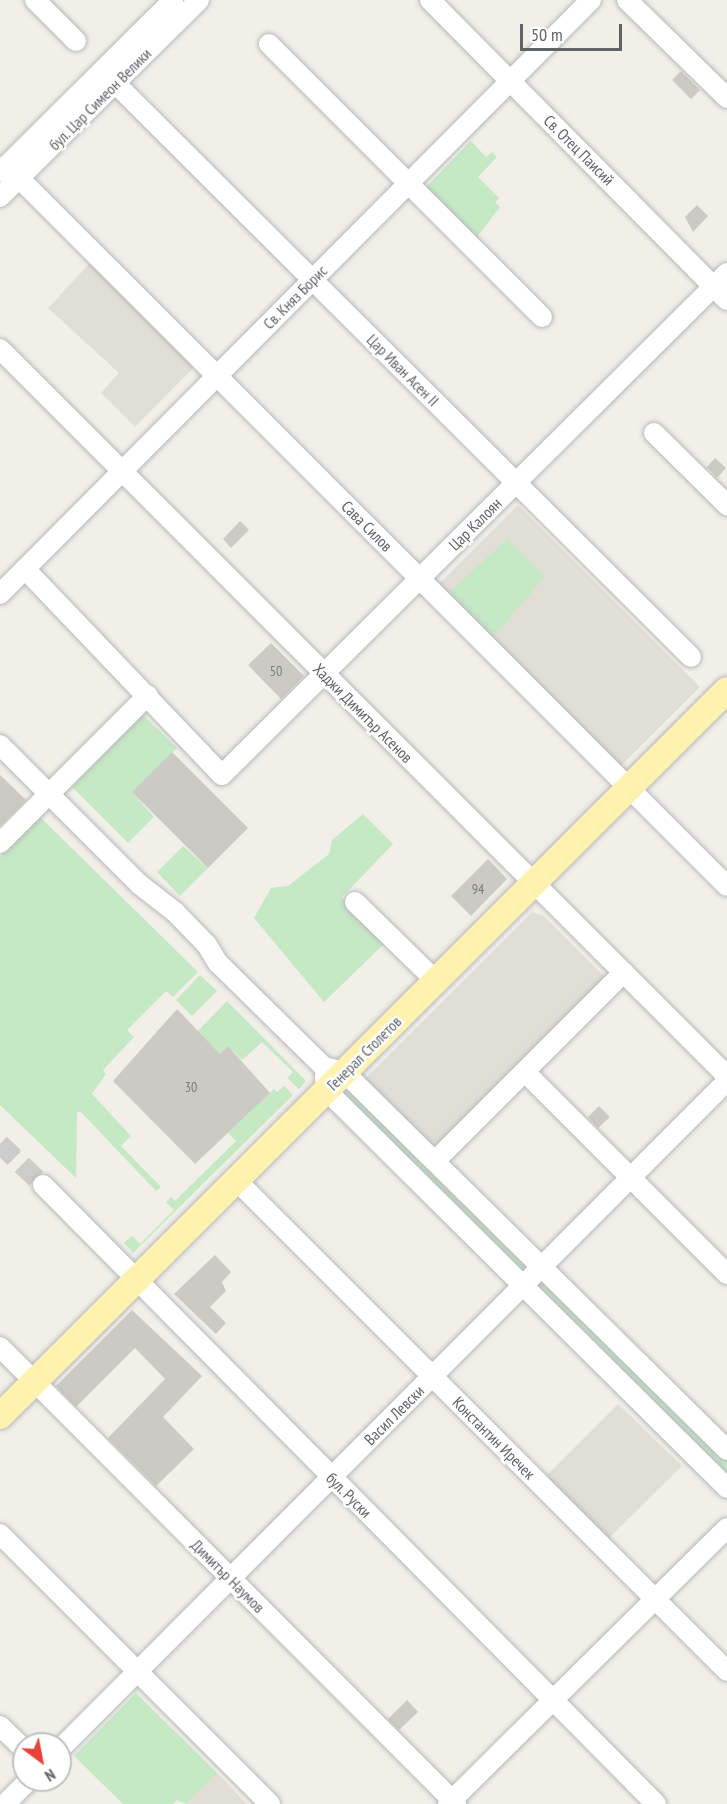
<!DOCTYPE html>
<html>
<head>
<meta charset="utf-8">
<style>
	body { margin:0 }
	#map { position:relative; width:727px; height:1804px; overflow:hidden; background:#f1efe8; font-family:"PT Sans Narrow",sans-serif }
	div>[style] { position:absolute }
	.education>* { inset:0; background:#e1ded6 }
	.green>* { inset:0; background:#c5e8c5 }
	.building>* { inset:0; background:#cccac5 }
	.minor-tunnel>* { height:20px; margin-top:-10px; transform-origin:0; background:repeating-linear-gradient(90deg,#ccccc8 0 20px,transparent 0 30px) }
	.roads { filter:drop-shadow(0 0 2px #b5b8bc) drop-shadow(0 0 2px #b5b8bc) }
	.minor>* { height:20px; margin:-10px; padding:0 10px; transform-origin:10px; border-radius:10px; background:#fff }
	.major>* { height:26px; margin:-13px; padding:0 13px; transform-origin:13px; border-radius:13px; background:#fff2af }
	span { translate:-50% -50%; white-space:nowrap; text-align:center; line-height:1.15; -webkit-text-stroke:5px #fff; paint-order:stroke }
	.number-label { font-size:14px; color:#7a7d7f }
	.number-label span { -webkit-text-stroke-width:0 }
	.street-label { font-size:16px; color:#5f6368 }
	.north { position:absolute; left:12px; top:1732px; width:60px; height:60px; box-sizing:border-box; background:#fff; border:2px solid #bfc1c3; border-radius:50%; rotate:148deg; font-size:16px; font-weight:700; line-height:24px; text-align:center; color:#5f6368 }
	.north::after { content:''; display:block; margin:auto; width:21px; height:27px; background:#ea4335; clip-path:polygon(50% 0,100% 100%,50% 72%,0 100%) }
	.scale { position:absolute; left:520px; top:24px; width:102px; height:27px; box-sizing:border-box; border:3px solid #5f6368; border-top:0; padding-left:8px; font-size:18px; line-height:21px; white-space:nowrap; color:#5f6368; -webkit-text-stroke:4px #fff; paint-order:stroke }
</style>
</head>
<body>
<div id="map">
	<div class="education">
		<div style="clip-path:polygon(90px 263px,194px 367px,135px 427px,101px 393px,119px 373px,48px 308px)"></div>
		<div style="clip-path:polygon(518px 505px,700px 687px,621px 766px,439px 584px)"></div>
		<div style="clip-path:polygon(532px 912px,544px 916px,606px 978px,436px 1152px,364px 1080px)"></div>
		<div style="clip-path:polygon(618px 1404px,682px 1466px,608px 1539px,545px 1477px)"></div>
		<div style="clip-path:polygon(217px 1773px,247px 1804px,186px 1804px)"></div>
	</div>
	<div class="green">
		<div style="clip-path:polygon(471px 141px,486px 157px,492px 152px,497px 157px,478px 177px,499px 198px,495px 202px,500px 207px,477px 237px,426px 187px)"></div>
		<div style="clip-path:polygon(507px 539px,545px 576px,494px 636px,450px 592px)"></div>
		<div style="clip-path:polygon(143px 715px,177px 748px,132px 792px,154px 817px,128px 843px,72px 787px)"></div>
		<div style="clip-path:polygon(363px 814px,393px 844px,342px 897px,386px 942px,324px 1002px,254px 918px,271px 888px,288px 886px,329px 854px,332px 840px)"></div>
		<div style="clip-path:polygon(38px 815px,198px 972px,173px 997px,166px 991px,127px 1030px,134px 1037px,103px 1070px,106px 1074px,92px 1094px,131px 1136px,121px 1146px,161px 1187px,156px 1191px,80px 1111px,77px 1113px,76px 1178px,0 1105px,0 857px)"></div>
		<div style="clip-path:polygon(183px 846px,208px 868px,180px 896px,157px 872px)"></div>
		<div style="clip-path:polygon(200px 975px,217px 991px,192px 1016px,176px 1000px)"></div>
		<div style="clip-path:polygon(227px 1001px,306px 1081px,299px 1089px,287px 1078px,293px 1072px,262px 1042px,242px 1060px,228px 1046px,220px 1054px,198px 1031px)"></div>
		<div style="clip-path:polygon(344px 1072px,727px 1450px,727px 1488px,326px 1090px)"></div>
		<div style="clip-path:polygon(284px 1086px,293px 1095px,133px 1253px,124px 1243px,132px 1236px,140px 1244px,174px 1210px,166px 1202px,171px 1197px,175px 1201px,236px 1141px,228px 1133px,274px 1089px,277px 1092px)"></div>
		<div style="clip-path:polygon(136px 1693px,217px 1773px,186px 1804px,177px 1800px,173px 1804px,123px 1804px,74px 1756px)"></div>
	</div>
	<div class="building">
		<div style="clip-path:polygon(681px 71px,700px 90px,691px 99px,672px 80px)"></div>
		<div style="clip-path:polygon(697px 205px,708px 216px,693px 232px,685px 217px)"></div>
		<div style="clip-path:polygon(715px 458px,726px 468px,717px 478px,707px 467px)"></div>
		<div style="clip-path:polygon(240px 521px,249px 530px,231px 548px,223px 539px)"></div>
		<div style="clip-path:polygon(271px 643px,304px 676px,281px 699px,248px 665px)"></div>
		<div style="clip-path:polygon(172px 752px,248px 828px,208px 868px,132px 792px)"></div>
		<div style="clip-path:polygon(0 775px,26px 800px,0 826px)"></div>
		<div style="clip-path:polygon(488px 859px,507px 879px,471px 916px,451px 896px)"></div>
		<div style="clip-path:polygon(177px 1009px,220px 1054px,228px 1046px,270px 1093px,195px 1164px,113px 1081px)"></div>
		<div style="clip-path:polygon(599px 1106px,610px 1117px,598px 1128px,588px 1117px)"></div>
		<div style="clip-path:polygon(215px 1255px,231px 1272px,222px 1282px,226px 1291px,210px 1307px,226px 1323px,216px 1334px,174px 1294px)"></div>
		<div style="clip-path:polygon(132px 1310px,202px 1376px,163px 1417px,194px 1449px,156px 1486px,108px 1438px,165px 1379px,135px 1348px,76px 1407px,56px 1386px)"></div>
		<div style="clip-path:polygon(407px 1700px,418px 1712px,399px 1730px,388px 1719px)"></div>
	</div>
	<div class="minor-tunnel">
		<div style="left:0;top:1144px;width:59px;rotate:43.6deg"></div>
	</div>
	<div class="roads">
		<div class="minor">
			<div style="left:35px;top:0;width:58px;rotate:45deg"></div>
			<div style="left:430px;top:0;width:422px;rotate:45.3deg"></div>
			<div style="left:627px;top:0;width:140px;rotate:44.4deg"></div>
			<div style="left:269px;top:44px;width:386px;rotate:45deg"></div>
			<div style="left:115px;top:83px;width:813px;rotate:44.9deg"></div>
			<div style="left:7px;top:166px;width:1018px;rotate:45deg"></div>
			<div style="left:0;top:172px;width:244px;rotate:-44.8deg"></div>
			<div style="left:0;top:197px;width:280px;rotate:-44.7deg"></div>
			<div style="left:0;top:349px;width:1028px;rotate:45deg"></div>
			<div style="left:654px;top:433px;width:103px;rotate:44.6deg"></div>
			<div style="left:25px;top:569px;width:285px;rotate:46.3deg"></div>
			<div style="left:222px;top:775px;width:712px;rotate:-44.83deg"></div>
			<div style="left:0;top:594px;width:838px;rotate:-45.15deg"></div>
			<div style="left:0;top:745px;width:197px;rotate:45deg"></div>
			<div style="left:139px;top:884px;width:46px;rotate:37.9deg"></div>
			<div style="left:175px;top:912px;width:46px;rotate:45.9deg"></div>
			<div style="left:207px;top:945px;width:21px;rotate:59deg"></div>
			<div style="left:218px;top:963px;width:148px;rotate:44.5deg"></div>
			<div style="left:324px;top:1067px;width:21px;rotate:14deg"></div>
			<div style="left:344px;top:1072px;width:538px;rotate:44.62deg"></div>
			<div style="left:0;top:843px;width:209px;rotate:-45deg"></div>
			<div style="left:355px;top:902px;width:113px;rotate:44.3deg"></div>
			<div style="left:525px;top:1072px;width:286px;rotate:45deg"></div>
			<div style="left:325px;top:1076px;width:14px;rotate:86deg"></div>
			<div style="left:326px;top:1090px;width:565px;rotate:44.78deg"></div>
			<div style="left:435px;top:1161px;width:267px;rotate:-45deg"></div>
			<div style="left:236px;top:1180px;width:694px;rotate:45deg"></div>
			<div style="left:43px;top:1185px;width:871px;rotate:45.28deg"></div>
			<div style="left:0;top:1347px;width:646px;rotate:45.06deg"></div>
			<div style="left:0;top:1534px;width:382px;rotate:45deg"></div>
			<div style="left:0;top:1726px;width:33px;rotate:44deg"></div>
			<div style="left:60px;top:1749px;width:944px;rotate:-45.04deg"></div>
			<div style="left:5px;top:1804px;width:34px;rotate:-45deg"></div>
			<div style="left:448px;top:1804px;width:392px;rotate:-44.7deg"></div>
		</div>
		<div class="major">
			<div style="left:0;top:1416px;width:1027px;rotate:-44.96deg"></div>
		</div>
	</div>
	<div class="number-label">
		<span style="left:276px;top:671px">50</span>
		<span style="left:478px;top:889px">94</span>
		<span style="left:191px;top:1087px">30</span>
	</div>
	<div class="street-label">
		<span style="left:100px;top:99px;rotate:-45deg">бул. Цар Симеон Велики</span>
		<span style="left:579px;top:150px;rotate:45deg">Св. Отец Паисий</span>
		<span style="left:295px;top:297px;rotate:-45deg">Св. Княз Борис</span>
		<span style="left:403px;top:370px;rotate:45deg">Цар Иван Асен II</span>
		<span style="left:475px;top:524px;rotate:-45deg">Цар Калоян</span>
		<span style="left:367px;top:526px;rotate:45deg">Сава Силов</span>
		<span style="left:363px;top:713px;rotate:45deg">Хаджи Димитър Асенов</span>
		<span style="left:364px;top:1053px;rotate:-45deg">Генерал Столетов</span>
		<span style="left:394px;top:1415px;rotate:-45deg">Васил Левски</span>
		<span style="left:494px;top:1438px;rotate:45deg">Константин Иречек</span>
		<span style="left:349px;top:1495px;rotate:45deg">бул. Руски</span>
		<span style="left:228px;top:1576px;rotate:45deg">Димитър Наумов</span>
	</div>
	<div class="north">N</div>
	<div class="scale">50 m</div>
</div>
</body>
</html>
